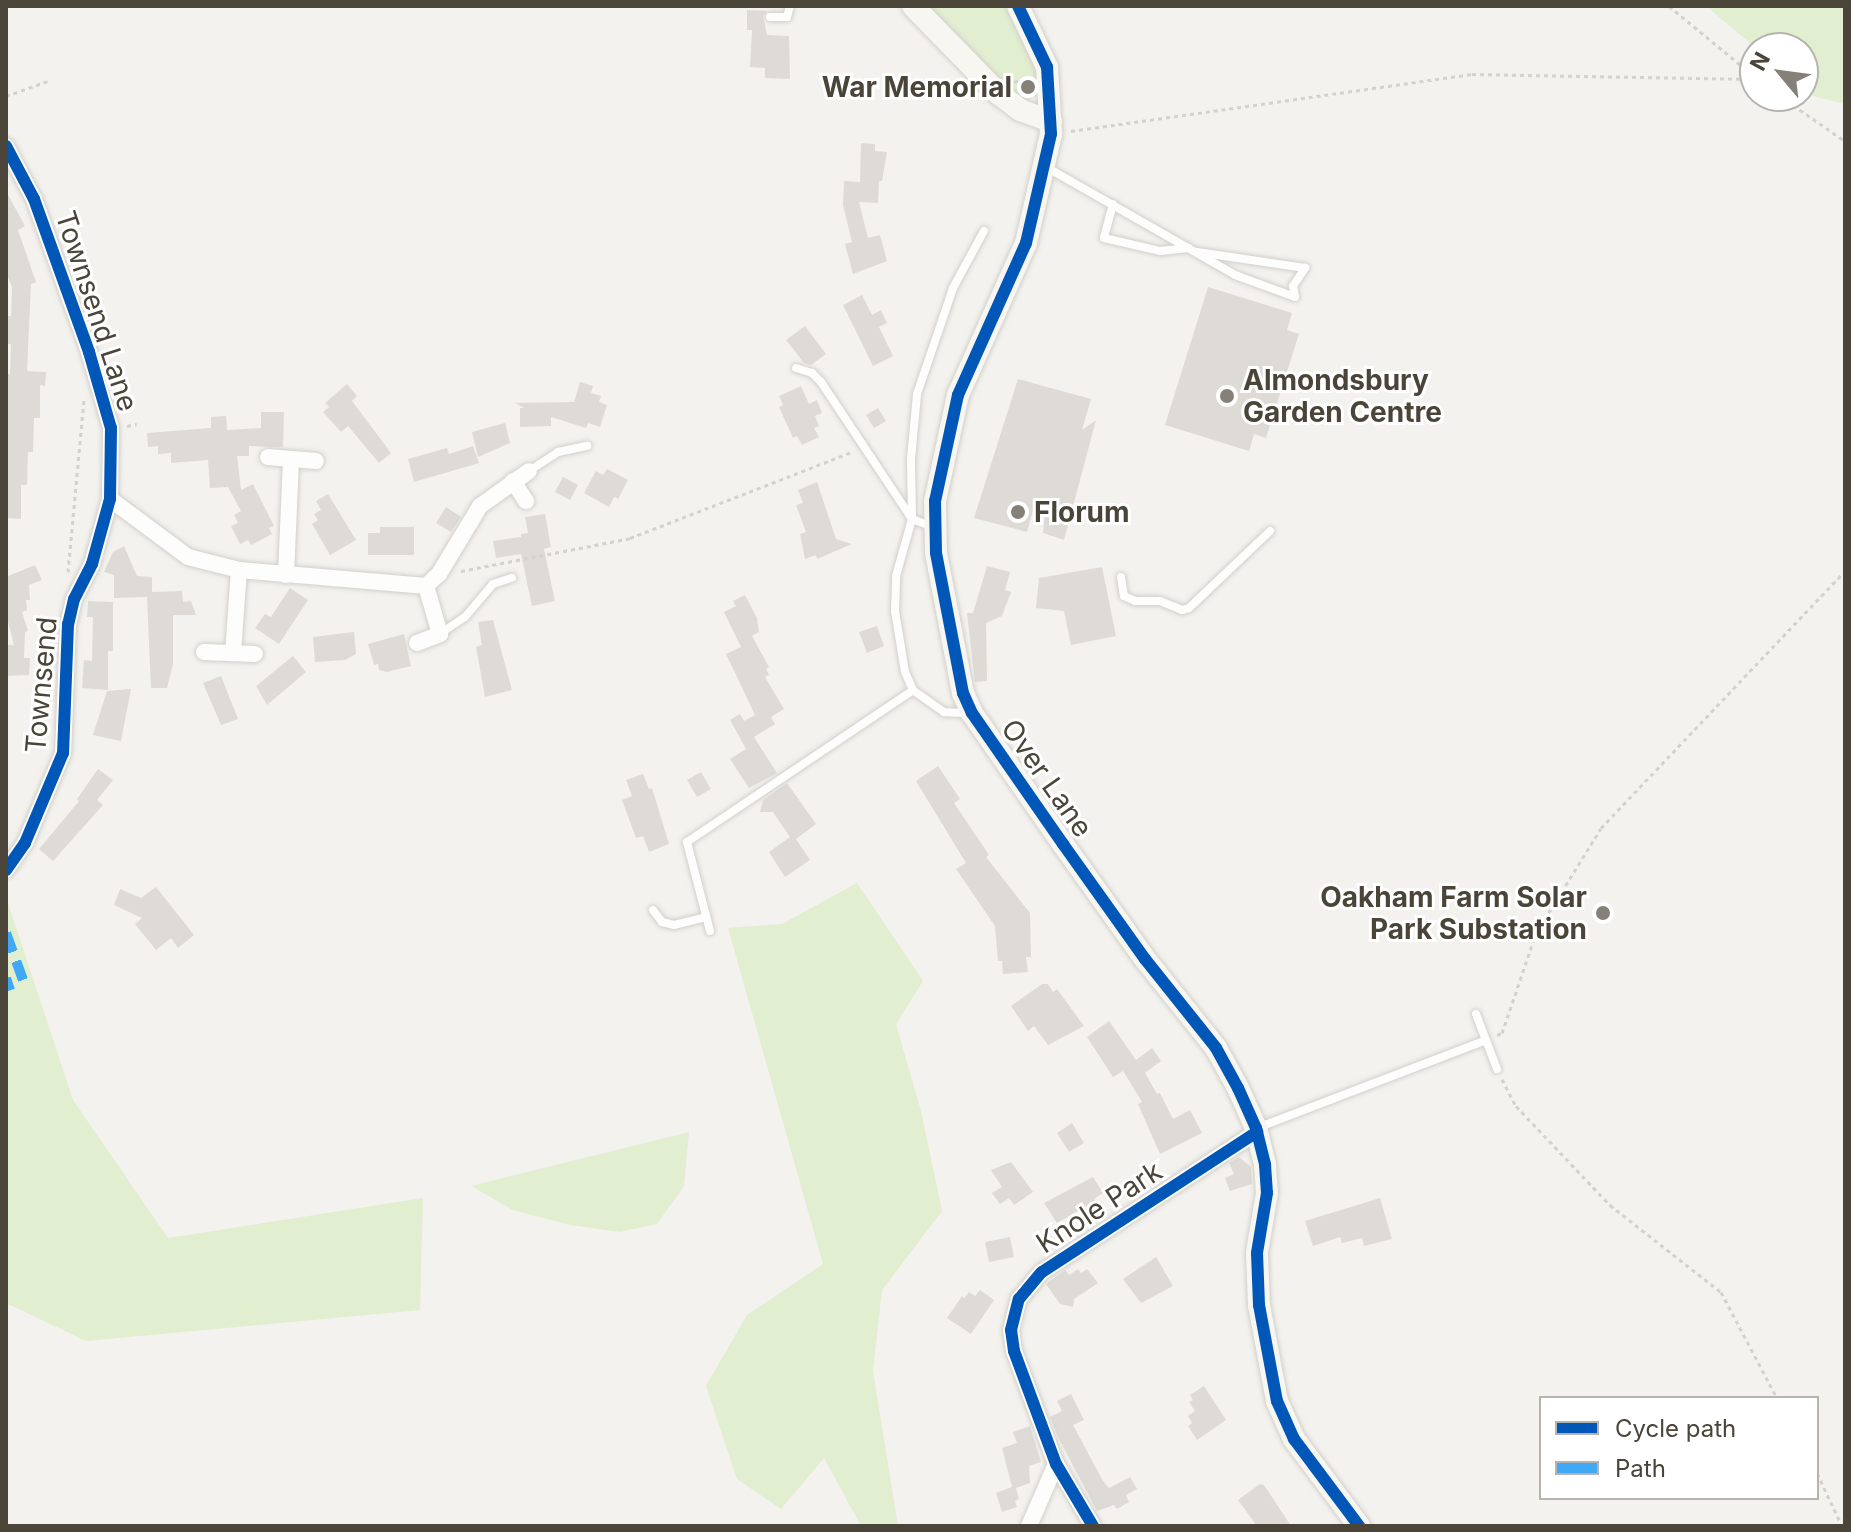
<!DOCTYPE html>
<html>
<head>
<meta charset="utf-8">
<style>
	body { margin:0 }
	#map { position:relative; width:1851px; height:1532px; overflow:hidden; background:#f4f2ee; font-family:Inter,sans-serif }
	div>[style] { position:absolute }
	.green>* { inset:0; background:#e1eecf }
	.building>* { inset:0; background:#dedbd6 }
	.path>* { height:3px; margin-top:-1.5px; transform-origin:0; background:repeating-linear-gradient(90deg,#d3d2cc 0 4px,transparent 0 8px) }
	.roads { filter:drop-shadow(0 0 2px #d2d0cb) drop-shadow(0 0 2px #d2d0cb) }
	.lane>* { height:8px; margin:-4px; padding:0 4px; transform-origin:4px; border-radius:4px; background:#fdfdfc }
	.street>* { height:16px; margin:-8px; padding:0 8px; transform-origin:8px; border-radius:8px; background:#fdfdfc }
	.secondary>* { height:22px; margin:-11px; padding:0 11px; transform-origin:11px; border-radius:11px; background:#f7f6f1 }
	.quiet>* { height:10px; margin-top:-5px; transform-origin:0; background:repeating-linear-gradient(90deg,#3fa9f5 0 20px,transparent 0 30px) }
	.cycleway>* { height:12px; margin:-6px; padding:0 6px; transform-origin:6px; border-radius:6px; background:#0057b8 }
	.dots>* { width:22px; height:22px; translate:-50% -50%; box-sizing:border-box; border:4px solid #fff; border-radius:50% }
	span { translate:-50% -50%; white-space:nowrap; text-align:center; line-height:1.15; -webkit-text-stroke:6px #fff; paint-order:stroke }
	.poi-label { font-size:28px; color:#4b4439; font-weight:700 }
	.right { translate:-100% -50%; text-align:right }
	.left { translate:0 -50%; text-align:left }
	.street-label { font-size:28px; color:#4b4439 }
	.frame { position:absolute; inset:0; border:8px solid #4b4439; pointer-events:none }
	.legend { position:absolute; left:1539px; top:1396px; width:280px; height:104px; box-sizing:border-box; background:#fff; border:2px solid #b7b4b0; margin:0; padding:10px 14px; list-style:none; font-size:24px; color:#4b4439 }
	.legend li { display:flex; align-items:center; gap:16px; height:40px }
	.legend b { width:40px; border:2px solid #b7b4b0 }
	.north { position:absolute; left:1739px; top:32px; width:80px; height:80px; box-sizing:border-box; background:#fff; border:2px solid #b7b4b0; border-radius:50%; rotate:299deg; font-size:22px; font-weight:700; line-height:32px; text-align:center; color:#4b4439 }
	.north::after { content:''; display:block; margin:auto; width:28px; height:36px; background:#868178; clip-path:polygon(50% 0,100% 100%,50% 72%,0 100%) }
</style>
</head>
<body>
<div id="map">
	<div class="green">
		<div style="clip-path:polygon(916px 6px,1004px 6px,1031px 46px,1038px 67px,1037px 96px,1023px 103px)"></div>
		<div style="clip-path:polygon(1706px 6px,1845px 6px,1845px 104px,1813px 96px,1803px 88px,1803px 48px,1756px 48px)"></div>
		<div style="clip-path:polygon(857px 883px,923px 981px,896px 1024px,921px 1111px,942px 1211px,882px 1290px,873px 1371px,898px 1526px,861px 1526px,824px 1458px,781px 1509px,737px 1479px,706px 1386px,747px 1315px,823px 1264px,728px 928px,782px 924px)"></div>
		<div style="clip-path:polygon(6px 897px,73px 1100px,168px 1238px,423px 1198px,420px 1310px,86px 1341px,6px 1303px)"></div>
		<div style="clip-path:polygon(689px 1132px,684px 1186px,657px 1224px,620px 1232px,570px 1225px,513px 1210px,471px 1186px)"></div>
	</div>
	<div class="building">
		<div style="clip-path:polygon(747px 10px,767px 11px,763px 16px,767px 35px,789px 36px,790px 79px,765px 78px,765px 68px,750px 67px,752px 30px,747px 30px)"></div>
		<div style="clip-path:polygon(861px 143px,875px 144px,875px 151px,887px 152px,882px 181px,879px 181px,878px 203px,859px 202px,868px 238px,880px 235px,887px 261px,853px 274px,845px 244px,852px 242px,843px 205px,844px 181px,860px 182px)"></div>
		<div style="clip-path:polygon(6px 191px,25px 226px,18px 230px,36px 282px,31px 284px,27px 371px,46px 372px,45px 386px,40px 385px,40px 418px,34px 418px,33px 452px,28px 452px,27px 485px,21px 485px,21px 519px,6px 518px,6px 374px,10px 374px,11px 344px,6px 344px,6px 316px,11px 316px,12px 287px,6px 272px)"></div>
		<div style="clip-path:polygon(1208px 287px,1292px 313px,1287px 330px,1299px 334px,1266px 438px,1254px 434px,1249px 451px,1165px 425px)"></div>
		<div style="clip-path:polygon(862px 295px,872px 315px,881px 310px,887px 323px,879px 327px,893px 356px,873px 366px,843px 305px)"></div>
		<div style="clip-path:polygon(805px 326px,826px 354px,811px 365px,804px 363px,786px 340px)"></div>
		<div style="clip-path:polygon(1018px 379px,1091px 399px,1082px 430px,1096px 420px,1064px 540px,1043px 533px,1046px 502px,1036px 500px,1027px 532px,974px 518px)"></div>
		<div style="clip-path:polygon(580px 382px,593px 386px,591px 393px,601px 396px,599px 402px,607px 405px,600px 427px,588px 423px,586px 428px,551px 417px,551px 426px,520px 427px,520px 408px,524px 408px,515px 403px,574px 402px)"></div>
		<div style="clip-path:polygon(347px 384px,357px 396px,352px 401px,391px 453px,379px 463px,348px 426px,341px 432px,323px 412px,329px 407px,325px 403px)"></div>
		<div style="clip-path:polygon(801px 386px,809px 404px,817px 400px,822px 413px,815px 416px,819px 426px,814px 428px,819px 437px,802px 445px,797px 436px,793px 438px,779px 407px,783px 405px,779px 396px)"></div>
		<div style="clip-path:polygon(878px 408px,886px 421px,874px 428px,866px 415px)"></div>
		<div style="clip-path:polygon(261px 412px,284px 412px,283px 447px,249px 446px,249px 456px,237px 456px,241px 490px,253px 484px,274px 526px,269px 528px,272px 534px,251px 545px,248px 540px,240px 544px,231px 526px,238px 523px,234px 515px,241px 511px,228px 487px,210px 488px,208px 460px,171px 463px,171px 453px,158px 454px,158px 446px,148px 447px,147px 433px,211px 428px,211px 417px,226px 416px,227px 430px,261px 428px)"></div>
		<div style="clip-path:polygon(505px 423px,510px 443px,478px 457px,472px 432px)"></div>
		<div style="clip-path:polygon(473px 446px,479px 463px,414px 482px,408px 459px,447px 448px,449px 454px)"></div>
		<div style="clip-path:polygon(607px 469px,628px 480px,618px 499px,614px 497px,609px 507px,584px 493px,596px 471px,603px 475px)"></div>
		<div style="clip-path:polygon(563px 477px,578px 485px,570px 500px,555px 492px)"></div>
		<div style="clip-path:polygon(817px 482px,836px 539px,852px 544px,817px 559px,816px 555px,805px 559px,800px 534px,806px 532px,796px 505px,803px 503px,798px 490px)"></div>
		<div style="clip-path:polygon(328px 494px,356px 540px,330px 555px,312px 524px,318px 520px,314px 514px,321px 510px,316px 501px)"></div>
		<div style="clip-path:polygon(446px 507px,461px 517px,451px 532px,436px 523px)"></div>
		<div style="clip-path:polygon(545px 514px,551px 547px,544px 549px,555px 601px,532px 606px,521px 554px,496px 558px,493px 541px,521px 537px,521px 534px,528px 533px,525px 517px)"></div>
		<div style="clip-path:polygon(380px 527px,414px 527px,414px 555px,368px 555px,368px 533px,380px 533px)"></div>
		<div style="clip-path:polygon(124px 546px,137px 576px,152px 577px,152px 592px,182px 591px,183px 602px,191px 601px,196px 615px,173px 615px,173px 664px,167px 688px,151px 688px,147px 597px,114px 598px,114px 575px,104px 572px,113px 552px)"></div>
		<div style="clip-path:polygon(35px 565px,42px 580px,29px 585px,30px 600px,26px 600px,27px 610px,22px 612px,28px 631px,25px 632px,24px 658px,30px 658px,29px 675px,6px 676px,6px 645px,14px 645px,6px 614px,6px 577px)"></div>
		<div style="clip-path:polygon(987px 566px,1010px 572px,1005px 590px,1011px 592px,1002px 616px,986px 623px,987px 681px,975px 682px,967px 613px,973px 613px)"></div>
		<div style="clip-path:polygon(1102px 567px,1116px 636px,1071px 645px,1064px 611px,1036px 608px,1039px 578px)"></div>
		<div style="clip-path:polygon(290px 588px,308px 600px,279px 644px,255px 628px,265px 614px,271px 617px)"></div>
		<div style="clip-path:polygon(745px 595px,757px 618px,759px 632px,752px 636px,769px 667px,766px 669px,769px 675px,765px 677px,784px 709px,771px 717px,775px 724px,754px 737px,777px 773px,749px 788px,730px 759px,746px 749px,730px 720px,740px 714px,744px 721px,755px 715px,726px 654px,741px 647px,724px 612px,736px 606px,733px 601px)"></div>
		<div style="clip-path:polygon(88px 601px,113px 602px,113px 651px,108px 651px,108px 690px,82px 688px,84px 660px,92px 661px,93px 617px,87px 617px)"></div>
		<div style="clip-path:polygon(493px 620px,512px 690px,485px 697px,476px 647px,482px 645px,478px 622px)"></div>
		<div style="clip-path:polygon(877px 626px,884px 646px,867px 653px,859px 632px)"></div>
		<div style="clip-path:polygon(354px 632px,356px 654px,345px 660px,315px 662px,313px 637px)"></div>
		<div style="clip-path:polygon(404px 634px,411px 666px,387px 672px,379px 670px,378px 664px,374px 665px,368px 644px)"></div>
		<div style="clip-path:polygon(293px 656px,306px 672px,267px 705px,256px 686px)"></div>
		<div style="clip-path:polygon(221px 676px,238px 719px,221px 725px,203px 683px)"></div>
		<div style="clip-path:polygon(131px 689px,121px 741px,93px 735px,107px 691px)"></div>
		<div style="clip-path:polygon(938px 766px,960px 799px,954px 803px,989px 855px,986px 857px,1030px 913px,1031px 957px,1026px 957px,1028px 972px,1003px 974px,1002px 961px,998px 961px,995px 926px,956px 869px,966px 863px,916px 781px)"></div>
		<div style="clip-path:polygon(98px 769px,113px 780px,97px 800px,103px 805px,53px 861px,39px 849px,79px 801px,77px 799px)"></div>
		<div style="clip-path:polygon(701px 772px,711px 789px,697px 797px,687px 780px)"></div>
		<div style="clip-path:polygon(643px 774px,649px 789px,652px 788px,669px 844px,649px 852px,643px 836px,636px 838px,622px 800px,632px 796px,626px 780px)"></div>
		<div style="clip-path:polygon(787px 783px,816px 824px,796px 839px,810px 860px,785px 877px,769px 852px,790px 837px,773px 812px,760px 812px,763px 800px)"></div>
		<div style="clip-path:polygon(156px 887px,194px 935px,178px 948px,171px 938px,156px 950px,135px 924px,142px 918px,114px 905px,120px 889px,141px 898px)"></div>
		<div style="clip-path:polygon(1042px 984px,1048px 984px,1053px 992px,1057px 989px,1084px 1026px,1048px 1045px,1034px 1026px,1028px 1031px,1011px 1006px)"></div>
		<div style="clip-path:polygon(1109px 1021px,1136px 1060px,1152px 1048px,1161px 1061px,1145px 1073px,1157px 1094px,1160px 1093px,1173px 1119px,1190px 1110px,1202px 1133px,1160px 1154px,1138px 1104px,1142px 1102px,1123px 1071px,1113px 1077px,1087px 1037px)"></div>
		<div style="clip-path:polygon(1072px 1123px,1084px 1143px,1069px 1152px,1057px 1133px)"></div>
		<div style="clip-path:polygon(1239px 1157px,1251px 1167px,1252px 1184px,1230px 1191px,1225px 1178px,1234px 1174px,1229px 1163px)"></div>
		<div style="clip-path:polygon(1011px 1162px,1033px 1192px,1014px 1205px,1009px 1198px,1000px 1204px,992px 1193px,1002px 1187px,991px 1170px)"></div>
		<div style="clip-path:polygon(1093px 1177px,1103px 1193px,1094px 1199px,1096px 1201px,1057px 1223px,1044px 1203px)"></div>
		<div style="clip-path:polygon(1380px 1198px,1392px 1239px,1364px 1246px,1362px 1238px,1342px 1243px,1340px 1237px,1313px 1246px,1305px 1221px)"></div>
		<div style="clip-path:polygon(1010px 1237px,1014px 1257px,989px 1262px,985px 1242px)"></div>
		<div style="clip-path:polygon(1156px 1257px,1173px 1286px,1141px 1303px,1123px 1279px)"></div>
		<div style="clip-path:polygon(1078px 1269px,1081px 1273px,1087px 1269px,1098px 1283px,1074px 1299px,1073px 1307px,1060px 1304px,1046px 1284px,1065px 1270px,1069px 1275px)"></div>
		<div style="clip-path:polygon(980px 1290px,994px 1300px,971px 1334px,947px 1318px,962px 1296px,964px 1298px,969px 1292px,975px 1296px)"></div>
		<div style="clip-path:polygon(1204px 1386px,1226px 1420px,1197px 1440px,1188px 1426px,1192px 1423px,1188px 1416px,1195px 1411px,1189px 1402px,1193px 1400px,1190px 1395px)"></div>
		<div style="clip-path:polygon(1071px 1394px,1084px 1420px,1073px 1425px,1103px 1481px,1109px 1488px,1130px 1477px,1137px 1489px,1126px 1495px,1129px 1502px,1117px 1509px,1114px 1505px,1097px 1511px,1057px 1435px,1050px 1417px,1062px 1411px,1057px 1401px)"></div>
		<div style="clip-path:polygon(1030px 1426px,1041px 1462px,1029px 1466px,1030px 1483px,1016px 1488px,1019px 1499px,1015px 1501px,1017px 1507px,1002px 1512px,996px 1493px,1012px 1487px,1002px 1448px,1017px 1443px,1013px 1432px)"></div>
		<div style="clip-path:polygon(1260px 1484px,1264px 1485px,1291px 1526px,1257px 1526px,1238px 1500px)"></div>
	</div>
	<div class="path">
		<div style="left:1669px;top:6px;width:112px;rotate:39.5deg"></div>
		<div style="left:1014px;top:82px;width:17px;rotate:-17deg"></div>
		<div style="left:6px;top:96px;width:48px;rotate:-19.6deg"></div>
		<div style="left:1780px;top:96px;width:79px;rotate:34.7deg"></div>
		<div style="left:1071px;top:131px;width:405px;rotate:-8.1deg"></div>
		<div style="left:1472px;top:74px;width:283px;rotate:1deg"></div>
		<div style="left:127px;top:426px;width:10px;rotate:-11deg"></div>
		<div style="left:461px;top:571px;width:172px;rotate:-11deg"></div>
		<div style="left:630px;top:538px;width:240px;rotate:-21.2deg"></div>
		<div style="left:68px;top:572px;width:172px;rotate:-84.7deg"></div>
		<div style="left:1497px;top:1035px;width:5px;rotate:-22deg"></div>
		<div style="left:1502px;top:1033px;width:106px;rotate:-71.2deg"></div>
		<div style="left:1536px;top:933px;width:123px;rotate:-58.2deg"></div>
		<div style="left:1601px;top:828px;width:354px;rotate:-46.5deg"></div>
		<div style="left:1502px;top:1079px;width:30px;rotate:63deg"></div>
		<div style="left:1516px;top:1106px;width:137px;rotate:46.5deg"></div>
		<div style="left:1610px;top:1205px;width:141px;rotate:38.1deg"></div>
		<div style="left:1721px;top:1292px;width:120px;rotate:62.2deg"></div>
		<div style="left:1817px;top:1473px;width:59px;rotate:64.7deg"></div>
	</div>
	<div class="roads">
		<div class="lane">
			<div style="left:770px;top:17px;width:17px"></div>
			<div style="left:787px;top:17px;width:11px;rotate:-75deg"></div>
			<div style="left:1046px;top:167px;width:218px;rotate:29.7deg"></div>
			<div style="left:1235px;top:275px;width:64px;rotate:20.1deg"></div>
			<div style="left:1295px;top:297px;width:11px;rotate:-100deg"></div>
			<div style="left:1293px;top:286px;width:22px;rotate:-56deg"></div>
			<div style="left:1305px;top:268px;width:109px;rotate:-171.6deg"></div>
			<div style="left:1113px;top:204px;width:35px;rotate:105deg"></div>
			<div style="left:1104px;top:238px;width:57px;rotate:13.1deg"></div>
			<div style="left:1160px;top:251px;width:29px;rotate:-6deg"></div>
			<div style="left:796px;top:368px;width:17px;rotate:17deg"></div>
			<div style="left:812px;top:373px;width:13px;rotate:45deg"></div>
			<div style="left:821px;top:382px;width:164px;rotate:56.4deg"></div>
			<div style="left:912px;top:519px;width:22px;rotate:21deg"></div>
			<div style="left:529px;top:471px;width:35px;rotate:-33deg"></div>
			<div style="left:558px;top:452px;width:30px;rotate:-12deg"></div>
			<div style="left:1121px;top:577px;width:19px;rotate:81deg"></div>
			<div style="left:1124px;top:596px;width:12px;rotate:24deg"></div>
			<div style="left:1135px;top:601px;width:25px"></div>
			<div style="left:1160px;top:601px;width:24px;rotate:22deg"></div>
			<div style="left:1182px;top:610px;width:7px;rotate:-16deg"></div>
			<div style="left:1189px;top:608px;width:112px;rotate:-43.5deg"></div>
			<div style="left:441px;top:633px;width:29px;rotate:-34deg"></div>
			<div style="left:465px;top:617px;width:43px;rotate:-49.7deg"></div>
			<div style="left:493px;top:584px;width:20px;rotate:-18deg"></div>
			<div style="left:968px;top:713px;width:24px;rotate:-178deg"></div>
			<div style="left:944px;top:712px;width:38px;rotate:-145deg"></div>
			<div style="left:913px;top:690px;width:20px;rotate:-114deg"></div>
			<div style="left:905px;top:672px;width:62px;rotate:-99.3deg"></div>
			<div style="left:895px;top:611px;width:35px;rotate:-88deg"></div>
			<div style="left:896px;top:576px;width:59px;rotate:-74.3deg"></div>
			<div style="left:912px;top:519px;width:60px;rotate:-91deg"></div>
			<div style="left:911px;top:459px;width:65px;rotate:-84.7deg"></div>
			<div style="left:917px;top:394px;width:112px;rotate:-71.2deg"></div>
			<div style="left:953px;top:288px;width:65px;rotate:-61.5deg"></div>
			<div style="left:653px;top:910px;width:15px;rotate:53deg"></div>
			<div style="left:662px;top:922px;width:12px;rotate:14deg"></div>
			<div style="left:674px;top:925px;width:33px;rotate:-14deg"></div>
			<div style="left:710px;top:931px;width:92px;rotate:-104.5deg"></div>
			<div style="left:687px;top:842px;width:272px;rotate:-33.9deg"></div>
			<div style="left:1476px;top:1014px;width:59px;rotate:69.1deg"></div>
			<div style="left:1257px;top:1128px;width:245px;rotate:-21deg"></div>
		</div>
		<div class="street">
			<div style="left:6px;top:146px;width:60px;rotate:62.2deg"></div>
			<div style="left:34px;top:199px;width:163px;rotate:70.2deg"></div>
			<div style="left:89px;top:352px;width:79px;rotate:73.9deg"></div>
			<div style="left:111px;top:428px;width:71px;rotate:90.8deg"></div>
			<div style="left:110px;top:499px;width:67px;rotate:105.5deg"></div>
			<div style="left:92px;top:564px;width:39px;rotate:117deg"></div>
			<div style="left:74px;top:599px;width:26px;rotate:103deg"></div>
			<div style="left:68px;top:624px;width:129px;rotate:92.2deg"></div>
			<div style="left:63px;top:753px;width:98px;rotate:112.9deg"></div>
			<div style="left:25px;top:843px;width:33px;rotate:125deg"></div>
			<div style="left:268px;top:457px;width:48px;rotate:4.8deg"></div>
			<div style="left:513px;top:481px;width:24px;rotate:57deg"></div>
			<div style="left:110px;top:499px;width:97px;rotate:36.6deg"></div>
			<div style="left:188px;top:557px;width:53px;rotate:14.3deg"></div>
			<div style="left:239px;top:570px;width:188px;rotate:4.9deg"></div>
			<div style="left:286px;top:575px;width:116px;rotate:-87.5deg"></div>
			<div style="left:426px;top:586px;width:18px;rotate:-43deg"></div>
			<div style="left:439px;top:574px;width:79px;rotate:-58.9deg"></div>
			<div style="left:480px;top:506px;width:60px;rotate:-35.5deg"></div>
			<div style="left:417px;top:643px;width:25px;rotate:-21deg"></div>
			<div style="left:440px;top:634px;width:50px;rotate:-106.3deg"></div>
			<div style="left:204px;top:652px;width:51px;rotate:2.2deg"></div>
			<div style="left:233px;top:653px;width:83px;rotate:-85.9deg"></div>
			<div style="left:1029px;top:1526px;width:68px;rotate:-66.5deg"></div>
			<div style="left:1093px;top:1526px;width:72px;rotate:-120.8deg"></div>
			<div style="left:1056px;top:1464px;width:121px;rotate:-110.4deg"></div>
			<div style="left:1014px;top:1351px;width:21px;rotate:-98deg"></div>
			<div style="left:1011px;top:1330px;width:32px;rotate:-76deg"></div>
			<div style="left:1019px;top:1299px;width:35px;rotate:-50deg"></div>
			<div style="left:1042px;top:1272px;width:257px;rotate:-33.1deg"></div>
		</div>
		<div class="secondary">
			<div style="left:913px;top:6px;width:123px;rotate:45.7deg"></div>
			<div style="left:999px;top:94px;width:26px;rotate:37deg"></div>
			<div style="left:1020px;top:110px;width:33px;rotate:20deg"></div>
			<div style="left:1018px;top:6px;width:68px;rotate:64.6deg"></div>
			<div style="left:1047px;top:67px;width:67px;rotate:86.6deg"></div>
			<div style="left:1051px;top:134px;width:112px;rotate:102.9deg"></div>
			<div style="left:1026px;top:243px;width:167px;rotate:114.1deg"></div>
			<div style="left:958px;top:395px;width:108px;rotate:102.2deg"></div>
			<div style="left:935px;top:501px;width:52px;rotate:88.9deg"></div>
			<div style="left:936px;top:553px;width:143px;rotate:79.1deg"></div>
			<div style="left:963px;top:693px;width:22px;rotate:66deg"></div>
			<div style="left:972px;top:713px;width:160px;rotate:55.2deg"></div>
			<div style="left:1063px;top:844px;width:141px;rotate:54.5deg"></div>
			<div style="left:1145px;top:959px;width:114px;rotate:51.4deg"></div>
			<div style="left:1216px;top:1048px;width:46px;rotate:61.2deg"></div>
			<div style="left:1238px;top:1088px;width:44px;rotate:65.8deg"></div>
			<div style="left:1256px;top:1128px;width:38px;rotate:76deg"></div>
			<div style="left:1265px;top:1165px;width:28px;rotate:86deg"></div>
			<div style="left:1267px;top:1193px;width:61px;rotate:99.5deg"></div>
			<div style="left:1257px;top:1253px;width:52px;rotate:87.8deg"></div>
			<div style="left:1259px;top:1305px;width:98px;rotate:79.4deg"></div>
			<div style="left:1277px;top:1401px;width:42px;rotate:65.9deg"></div>
			<div style="left:1294px;top:1439px;width:109px;rotate:53.2deg"></div>
		</div>
	</div>
	<div class="quiet">
		<div style="left:6px;top:933px;width:50px;rotate:70.1deg"></div>
		<div style="left:6px;top:978px;width:13px;rotate:72deg"></div>
	</div>
	<div class="cycleway">
		<div style="left:1018px;top:6px;width:68px;rotate:64.6deg"></div>
		<div style="left:1047px;top:67px;width:67px;rotate:86.6deg"></div>
		<div style="left:1051px;top:134px;width:112px;rotate:102.9deg"></div>
		<div style="left:1026px;top:243px;width:167px;rotate:114.1deg"></div>
		<div style="left:958px;top:395px;width:108px;rotate:102.2deg"></div>
		<div style="left:935px;top:501px;width:52px;rotate:88.9deg"></div>
		<div style="left:936px;top:553px;width:143px;rotate:79.1deg"></div>
		<div style="left:963px;top:693px;width:22px;rotate:66deg"></div>
		<div style="left:972px;top:713px;width:160px;rotate:55.2deg"></div>
		<div style="left:1063px;top:844px;width:141px;rotate:54.5deg"></div>
		<div style="left:1145px;top:959px;width:114px;rotate:51.4deg"></div>
		<div style="left:1216px;top:1048px;width:46px;rotate:61.2deg"></div>
		<div style="left:1238px;top:1088px;width:44px;rotate:65.8deg"></div>
		<div style="left:1256px;top:1128px;width:38px;rotate:76deg"></div>
		<div style="left:1265px;top:1165px;width:28px;rotate:86deg"></div>
		<div style="left:1267px;top:1193px;width:61px;rotate:99.5deg"></div>
		<div style="left:1257px;top:1253px;width:52px;rotate:87.8deg"></div>
		<div style="left:1259px;top:1305px;width:98px;rotate:79.4deg"></div>
		<div style="left:1277px;top:1401px;width:42px;rotate:65.9deg"></div>
		<div style="left:1294px;top:1439px;width:109px;rotate:53.2deg"></div>
		<div style="left:6px;top:146px;width:60px;rotate:62.2deg"></div>
		<div style="left:34px;top:199px;width:163px;rotate:70.2deg"></div>
		<div style="left:89px;top:352px;width:79px;rotate:73.9deg"></div>
		<div style="left:111px;top:428px;width:71px;rotate:90.8deg"></div>
		<div style="left:110px;top:499px;width:67px;rotate:105.5deg"></div>
		<div style="left:92px;top:564px;width:39px;rotate:117deg"></div>
		<div style="left:74px;top:599px;width:26px;rotate:103deg"></div>
		<div style="left:68px;top:624px;width:129px;rotate:92.2deg"></div>
		<div style="left:63px;top:753px;width:98px;rotate:112.9deg"></div>
		<div style="left:25px;top:843px;width:33px;rotate:125deg"></div>
		<div style="left:1093px;top:1526px;width:72px;rotate:-120.8deg"></div>
		<div style="left:1056px;top:1464px;width:121px;rotate:-110.4deg"></div>
		<div style="left:1014px;top:1351px;width:21px;rotate:-98deg"></div>
		<div style="left:1011px;top:1330px;width:32px;rotate:-76deg"></div>
		<div style="left:1019px;top:1299px;width:35px;rotate:-50deg"></div>
		<div style="left:1042px;top:1272px;width:257px;rotate:-33.1deg"></div>
	</div>
	<div class="dots">
		<div style="left:1028px;top:87px;background:#868178"></div>
		<div style="left:1227px;top:396px;background:#868178"></div>
		<div style="left:1018px;top:512px;background:#868178"></div>
		<div style="left:1603px;top:913px;background:#868178"></div>
	</div>
	<div class="poi-label">
		<span class="right" style="left:1012px;top:87px">War Memorial</span>
		<span class="left" style="left:1243px;top:396px">Almondsbury<br>Garden Centre</span>
		<span class="left" style="left:1034px;top:512px">Florum</span>
		<span class="right" style="left:1587px;top:913px">Oakham Farm Solar<br>Park Substation</span>
	</div>
	<div class="street-label">
		<span style="left:97px;top:311px;rotate:72deg">Townsend Lane</span>
		<span style="left:41px;top:685px;rotate:-85deg">Townsend</span>
		<span style="left:1047px;top:778px;rotate:55deg">Over Lane</span>
		<span style="left:1099px;top:1207px;rotate:-33deg">Knole Park</span>
	</div>
	<div class="frame"></div>
	<ul class="legend">
	<li><b style="height:10px;background:#0057b8"></b>Cycle path</li>
	<li><b style="height:10px;background:#3fa9f5"></b>Path</li>
	</ul>
	<div class="north">N</div>
</div>
</body>
</html>
